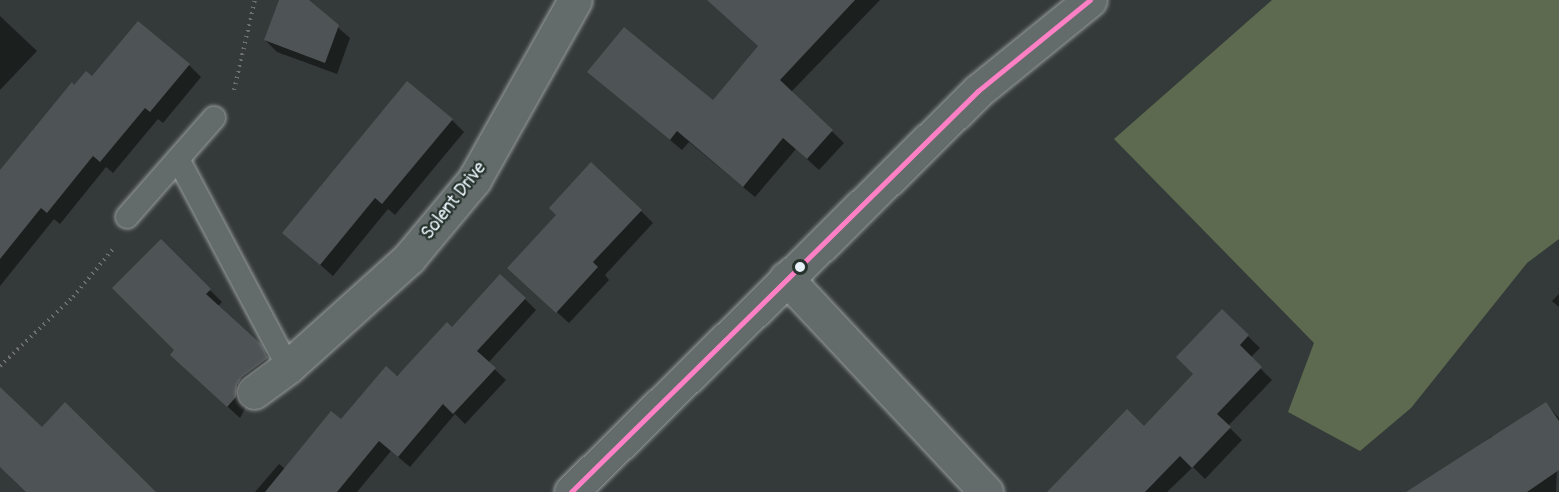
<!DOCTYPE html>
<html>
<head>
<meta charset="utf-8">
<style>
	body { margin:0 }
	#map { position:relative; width:1559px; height:492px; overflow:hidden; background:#343a39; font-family:Pangolin,sans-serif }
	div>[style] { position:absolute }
	.green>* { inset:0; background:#5d6a4f }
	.shadow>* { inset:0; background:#0007 }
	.building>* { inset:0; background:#4e5355 }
	.path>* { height:4px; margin-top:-2px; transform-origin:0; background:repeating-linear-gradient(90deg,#6e7171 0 1.5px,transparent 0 6px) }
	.roads { filter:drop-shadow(0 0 2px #9a9e9f) drop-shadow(0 0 2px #9a9e9f) }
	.lane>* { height:22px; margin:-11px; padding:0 11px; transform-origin:11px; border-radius:11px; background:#646b6b }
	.street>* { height:33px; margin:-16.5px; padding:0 16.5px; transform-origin:16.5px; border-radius:16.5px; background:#646b6b }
	.secondary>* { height:33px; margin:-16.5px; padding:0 16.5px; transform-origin:16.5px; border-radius:16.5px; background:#646b6b }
	.bus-1>* { height:4.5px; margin:-2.25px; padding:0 2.25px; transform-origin:2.25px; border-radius:2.25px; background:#ff80c5 }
	.dots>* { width:16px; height:16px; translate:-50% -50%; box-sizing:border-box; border:3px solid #26332d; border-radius:50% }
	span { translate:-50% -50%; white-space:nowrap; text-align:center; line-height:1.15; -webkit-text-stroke:4.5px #26332d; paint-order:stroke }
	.street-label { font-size:18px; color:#e8f1f8 }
</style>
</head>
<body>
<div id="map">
	<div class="green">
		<div style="clip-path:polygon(1272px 0,1559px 0,1559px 239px,1527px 263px,1411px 408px,1360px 451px,1288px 412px,1314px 343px,1114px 139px)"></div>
	</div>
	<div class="shadow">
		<div style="clip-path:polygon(280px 0,306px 0,350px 38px,337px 74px,277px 52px,265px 40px)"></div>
		<div style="clip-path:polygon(736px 0,880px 0,791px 92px,844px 143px,819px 170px,796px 149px,755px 197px,689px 142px,682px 150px,601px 83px,713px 102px,759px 47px)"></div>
		<div style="clip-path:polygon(0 16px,37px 51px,0 90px)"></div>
		<div style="clip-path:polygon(189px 65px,201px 77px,163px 123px,158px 119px,113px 173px,106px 167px,60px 224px,54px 219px,0 286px,0 173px,75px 87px,92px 78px)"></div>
		<div style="clip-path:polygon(452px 120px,464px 132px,395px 215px,388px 209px,333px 276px,284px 233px)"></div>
		<div style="clip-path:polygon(641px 211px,653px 223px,605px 275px,609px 280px,569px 323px,521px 280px,558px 215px)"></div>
		<div style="clip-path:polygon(161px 241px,222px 302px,217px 307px,272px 358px,240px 418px,184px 367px,176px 350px)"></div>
		<div style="clip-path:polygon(1559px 294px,1559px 307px,1552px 301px)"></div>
		<div style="clip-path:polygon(525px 299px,536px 310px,488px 363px,506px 380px,465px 424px,455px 414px,410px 467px,391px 451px,357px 492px,255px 492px,279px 464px,285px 469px,452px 329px)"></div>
		<div style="clip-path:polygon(1222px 311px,1260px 348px,1250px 358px,1272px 380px,1228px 426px,1242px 440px,1205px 479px,1193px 467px,1167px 492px,1050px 492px,1145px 428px,1195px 374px)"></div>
		<div style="clip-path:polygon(1546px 404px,1559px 418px,1556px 492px,1414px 492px,1492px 436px,1495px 438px)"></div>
	</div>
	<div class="building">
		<div style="clip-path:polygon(279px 0,309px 0,339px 25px,325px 63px,264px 40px)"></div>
		<div style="clip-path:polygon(707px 0,855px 0,780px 80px,833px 130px,807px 159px,783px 138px,743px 187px,677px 131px,670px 140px,587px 72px,624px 27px,713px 100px,758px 46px)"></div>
		<div style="clip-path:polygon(138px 21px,190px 64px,150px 112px,145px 108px,100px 162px,93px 156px,47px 213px,41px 208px,0 259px,0 170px,72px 82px,74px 85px,86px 71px,92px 76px)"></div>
		<div style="clip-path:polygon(407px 81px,453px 119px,382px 204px,375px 198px,320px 265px,282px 233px)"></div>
		<div style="clip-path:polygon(591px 162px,642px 210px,593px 262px,598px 267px,556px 313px,507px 268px,556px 215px,549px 208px)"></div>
		<div style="clip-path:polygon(161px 239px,211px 289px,206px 294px,261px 344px,268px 358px,242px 377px,237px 385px,236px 397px,227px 407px,170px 355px,174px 350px,112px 288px)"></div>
		<div style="clip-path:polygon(500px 274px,526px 298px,477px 351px,496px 368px,453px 414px,443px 404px,398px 457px,379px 441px,337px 492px,265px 492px,331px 411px,341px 419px,386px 366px,397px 376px,447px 322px,452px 327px)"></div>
		<div style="clip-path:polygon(1222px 309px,1249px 335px,1240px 345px,1262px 367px,1217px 414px,1231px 427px,1192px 468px,1180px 456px,1145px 492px,1047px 492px,1127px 409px,1144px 426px,1193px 374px,1176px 357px)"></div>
		<div style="clip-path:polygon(0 387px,42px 427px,65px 402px,156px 492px,26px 492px,0 467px)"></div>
		<div style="clip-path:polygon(1546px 402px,1559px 421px,1559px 470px,1527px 492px,1406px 492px)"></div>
	</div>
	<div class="path">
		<div style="left:234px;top:90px;width:92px;rotate:-76.9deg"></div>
		<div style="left:0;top:366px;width:100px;rotate:-43.4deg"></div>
		<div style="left:73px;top:297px;width:62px;rotate:-50.2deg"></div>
	</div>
	<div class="roads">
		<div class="lane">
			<div style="left:178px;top:159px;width:235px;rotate:62.1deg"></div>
			<div style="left:127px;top:217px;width:132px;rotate:-48.7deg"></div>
		</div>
		<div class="street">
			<div style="left:786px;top:278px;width:293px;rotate:46.9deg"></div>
			<div style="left:254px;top:392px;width:42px;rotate:-36.3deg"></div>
			<div style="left:288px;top:367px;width:163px;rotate:-42deg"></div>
			<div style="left:409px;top:258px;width:102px;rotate:-50.2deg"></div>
			<div style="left:474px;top:180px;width:206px;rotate:-60.7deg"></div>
		</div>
		<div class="secondary">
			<div style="left:571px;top:492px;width:571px;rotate:-44.57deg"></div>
			<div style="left:978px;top:91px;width:144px;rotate:-39.1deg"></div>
		</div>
	</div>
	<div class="bus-1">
		<div style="left:571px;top:492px;width:571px;rotate:-44.57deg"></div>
		<div style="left:978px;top:91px;width:144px;rotate:-39.1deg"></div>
	</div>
	<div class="dots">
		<div style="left:800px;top:267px;background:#e8f1f8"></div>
	</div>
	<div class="street-label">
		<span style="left:454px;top:201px;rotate:-52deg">Solent Drive</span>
	</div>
</div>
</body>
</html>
